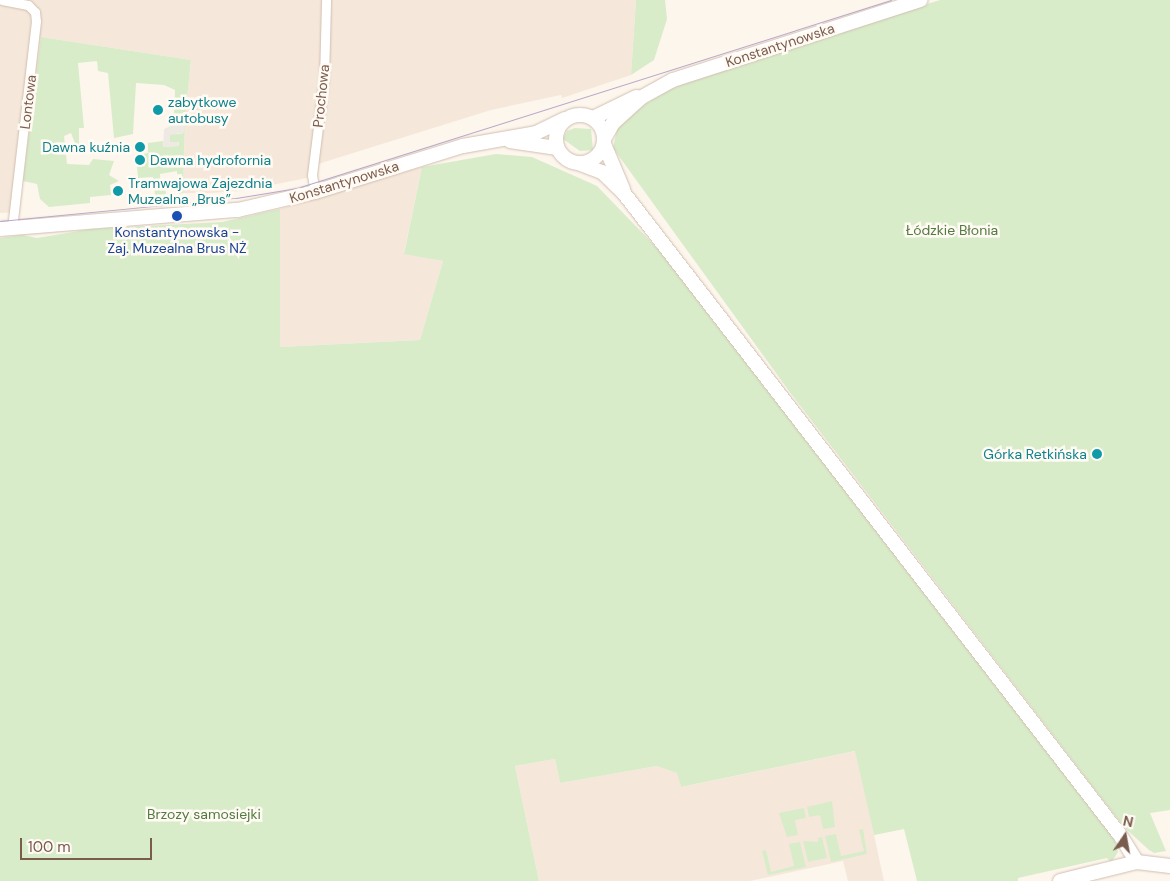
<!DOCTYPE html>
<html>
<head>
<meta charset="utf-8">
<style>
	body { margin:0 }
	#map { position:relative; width:1170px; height:881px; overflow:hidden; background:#fdf6ec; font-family:"DM Sans",sans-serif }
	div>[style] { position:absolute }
	.residential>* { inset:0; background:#f5e8da }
	.industrial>* { inset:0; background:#efe9e4 }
	.green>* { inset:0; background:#d8ecc9 }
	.roads { filter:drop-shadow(0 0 1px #d1beb0) drop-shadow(0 0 1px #d1beb0) }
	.street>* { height:9px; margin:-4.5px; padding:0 4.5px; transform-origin:4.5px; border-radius:4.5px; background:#fff }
	.secondary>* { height:14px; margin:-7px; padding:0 7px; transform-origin:7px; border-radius:7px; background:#fff }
	.secondary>.ring { margin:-7px; padding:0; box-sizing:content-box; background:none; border:14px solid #fff; border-radius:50% }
	.tram>* { height:1px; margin:-0.5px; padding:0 0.5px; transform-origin:0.5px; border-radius:0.5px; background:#b9a8c9 }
	.dots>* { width:14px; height:14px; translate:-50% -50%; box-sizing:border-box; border:2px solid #fffaf3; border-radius:50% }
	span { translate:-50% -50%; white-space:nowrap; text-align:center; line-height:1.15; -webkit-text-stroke:5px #fffaf3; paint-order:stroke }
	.street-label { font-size:14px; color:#7a5c4d }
	.culture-label { font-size:14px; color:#0d838f }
	.left { translate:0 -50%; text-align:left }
	.right { translate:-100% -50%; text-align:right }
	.park-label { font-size:14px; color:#537a41 }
	.transit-label { font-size:14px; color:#164399 }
	.north { position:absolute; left:1100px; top:811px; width:50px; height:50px; -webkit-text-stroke:4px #fffaf3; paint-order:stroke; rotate:12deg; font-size:14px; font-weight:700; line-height:20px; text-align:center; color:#7a5c4d }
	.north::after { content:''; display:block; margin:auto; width:18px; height:22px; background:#7a5c4d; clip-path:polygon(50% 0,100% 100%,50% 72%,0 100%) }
	.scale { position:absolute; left:20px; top:838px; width:132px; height:22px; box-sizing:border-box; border:2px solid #7a5c4d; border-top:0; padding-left:6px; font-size:15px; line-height:18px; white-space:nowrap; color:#7a5c4d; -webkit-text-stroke:4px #fffaf3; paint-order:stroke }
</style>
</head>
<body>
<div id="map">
	<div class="residential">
		<div style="clip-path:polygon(0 0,636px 0,631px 75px,562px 98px,561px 95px,491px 110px,318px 164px,317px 176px,241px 191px,210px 193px,183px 193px,185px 119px,191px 60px,41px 37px,19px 212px,0 213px)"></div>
		<div style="clip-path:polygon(422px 167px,404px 253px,443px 261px,420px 340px,280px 347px,280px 209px)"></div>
		<div style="clip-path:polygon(856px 751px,884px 881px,848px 881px,843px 861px,750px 881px,539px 881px,515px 766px,555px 759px,560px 783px,657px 766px,678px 773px,681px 787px)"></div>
	</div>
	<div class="industrial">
		<div style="clip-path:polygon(177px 123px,184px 123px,184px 133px,177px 133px,179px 146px,163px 147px,164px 129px)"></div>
	</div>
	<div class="green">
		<div style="clip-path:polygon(636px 0,665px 0,667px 19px,654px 60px,631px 75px)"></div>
		<div style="clip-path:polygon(940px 0,1170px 0,1170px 810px,1150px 813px,1166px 851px,1154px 853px,1149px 850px,1125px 828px,1099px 795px,789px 391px,613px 148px,618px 125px,627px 115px,671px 89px,717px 71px)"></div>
		<div style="clip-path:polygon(41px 37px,191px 60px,185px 119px,183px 193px,179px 194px,178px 180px,182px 179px,182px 174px,177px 174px,177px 171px,160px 174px,161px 187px,165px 187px,166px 194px,155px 195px,153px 177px,138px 178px,137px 167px,145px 166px,143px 154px,148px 153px,148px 143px,163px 141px,163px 147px,179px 146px,179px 142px,170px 142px,170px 135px,184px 133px,184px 123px,177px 123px,174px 115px,175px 90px,164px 85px,136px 83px,133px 134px,114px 138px,108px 73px,98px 71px,97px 61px,78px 63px,84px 128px,79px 128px,79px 145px,76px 146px,71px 133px,64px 136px,67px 164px,89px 165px,93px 159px,114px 161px,109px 175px,119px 181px,110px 185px,111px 195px,90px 197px,90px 203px,49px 207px,40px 199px,37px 184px,23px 181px)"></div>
		<div style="clip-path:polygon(575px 128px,591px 129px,593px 150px,580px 151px,563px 139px,567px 131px)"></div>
		<div style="clip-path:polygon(496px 154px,532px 157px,597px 186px,685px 277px,1114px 836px,1118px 852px,1111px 863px,1107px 858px,1018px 878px,1018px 881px,917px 881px,904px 829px,874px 835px,855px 751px,681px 787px,677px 773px,657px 766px,560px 783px,555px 759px,515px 766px,539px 881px,0 881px,0 238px,22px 235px,37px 238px,91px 229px,222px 222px,280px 209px,280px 347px,420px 340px,443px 261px,404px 254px,422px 167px)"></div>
		<div style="clip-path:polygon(832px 801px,835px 827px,823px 829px,820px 815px,809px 817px,807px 807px)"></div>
		<div style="clip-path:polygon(804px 808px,806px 818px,795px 820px,798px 835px,787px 837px,779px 813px)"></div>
		<div style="clip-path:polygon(863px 829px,867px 854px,831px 862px,825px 836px,836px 834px,841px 856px,864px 851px,859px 830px)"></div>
		<div style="clip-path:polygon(822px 837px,827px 858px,808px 862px,803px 841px,818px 842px,818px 838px)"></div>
		<div style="clip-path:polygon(800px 842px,806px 867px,768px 875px,762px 851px,766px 850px,771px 872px,794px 866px,789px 844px)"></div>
	</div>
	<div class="roads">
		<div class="street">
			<div style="left:2px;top:0;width:26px;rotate:11deg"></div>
			<div style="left:28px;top:5px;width:10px;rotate:45deg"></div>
			<div style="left:35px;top:12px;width:9px;rotate:84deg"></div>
			<div style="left:36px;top:21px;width:207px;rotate:96.6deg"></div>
			<div style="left:315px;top:192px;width:17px;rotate:-100deg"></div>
			<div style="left:312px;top:175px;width:97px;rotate:-82.9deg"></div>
			<div style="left:324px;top:79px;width:79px;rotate:-88.5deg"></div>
		</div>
		<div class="secondary">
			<div class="ring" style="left:556px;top:115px;width:34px;height:34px"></div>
			<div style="left:593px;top:118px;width:48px;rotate:-26deg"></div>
			<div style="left:604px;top:139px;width:18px;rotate:-61deg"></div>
			<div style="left:613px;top:123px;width:39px;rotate:-42deg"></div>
			<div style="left:642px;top:97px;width:35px;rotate:-29deg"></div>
			<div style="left:673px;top:80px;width:260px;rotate:-17.9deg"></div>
			<div style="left:510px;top:141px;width:48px;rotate:8.5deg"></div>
			<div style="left:604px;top:144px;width:49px;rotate:67.1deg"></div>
			<div style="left:578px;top:163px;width:26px;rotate:21deg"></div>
			<div style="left:602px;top:172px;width:29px;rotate:44deg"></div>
			<div style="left:623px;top:192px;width:813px;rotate:52.3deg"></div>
			<div style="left:1120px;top:835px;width:32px;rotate:58deg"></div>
			<div style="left:0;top:229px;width:239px;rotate:-4.6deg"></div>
			<div style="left:238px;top:210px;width:79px;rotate:-13.2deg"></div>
			<div style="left:315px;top:192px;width:155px;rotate:-17.3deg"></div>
			<div style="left:463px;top:146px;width:74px;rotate:-10.1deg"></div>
			<div style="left:536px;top:133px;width:32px;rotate:-26deg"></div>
			<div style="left:1060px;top:881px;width:79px;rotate:-13.9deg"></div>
			<div style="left:1137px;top:862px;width:33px;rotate:7deg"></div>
		</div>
	</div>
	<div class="tram">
		<div style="left:0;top:221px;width:237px;rotate:-5.6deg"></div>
		<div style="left:236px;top:198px;width:62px;rotate:-9.3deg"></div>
		<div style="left:297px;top:188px;width:623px;rotate:-17.56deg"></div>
	</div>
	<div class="dots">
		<div style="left:158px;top:110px;background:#0f9aa8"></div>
		<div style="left:140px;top:147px;background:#0f9aa8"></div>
		<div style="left:140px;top:160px;background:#0f9aa8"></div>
		<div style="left:118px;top:191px;background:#0f9aa8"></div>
		<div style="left:177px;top:216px;background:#1a4fb4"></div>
		<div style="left:1097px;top:454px;background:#0f9aa8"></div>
	</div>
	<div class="street-label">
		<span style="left:780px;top:45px;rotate:-18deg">Konstantynowska</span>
		<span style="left:321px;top:96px;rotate:-84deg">Prochowa</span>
		<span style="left:28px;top:102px;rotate:-83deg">Lontowa</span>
		<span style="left:344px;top:182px;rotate:-17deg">Konstantynowska</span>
	</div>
	<div class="culture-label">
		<span class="left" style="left:168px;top:110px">zabytkowe<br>autobusy</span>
		<span class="right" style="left:130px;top:147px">Dawna kuźnia</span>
		<span class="left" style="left:150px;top:160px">Dawna hydrofornia</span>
		<span class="left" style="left:128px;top:191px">Tramwajowa Zajezdnia<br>Muzealna „Brus”</span>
		<span class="right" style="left:1087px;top:454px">Górka Retkińska</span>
	</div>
	<div class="park-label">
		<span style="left:952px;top:230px">Łódzkie Błonia</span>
		<span style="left:204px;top:814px">Brzozy samosiejki</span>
	</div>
	<div class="transit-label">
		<span style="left:177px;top:240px">Konstantynowska -<br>Zaj. Muzealna Brus NŻ</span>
	</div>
	<div class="north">N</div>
	<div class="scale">100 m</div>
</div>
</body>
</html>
